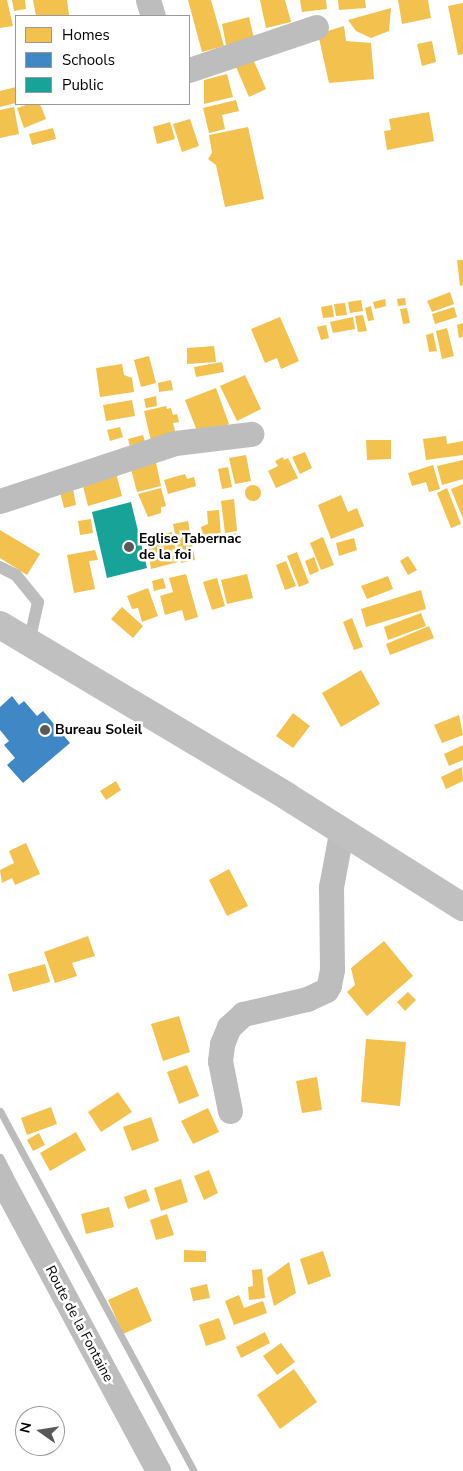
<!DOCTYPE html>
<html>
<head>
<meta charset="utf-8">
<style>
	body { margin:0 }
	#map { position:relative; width:463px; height:1471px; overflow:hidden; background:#fff; font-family:"Nunito Sans",sans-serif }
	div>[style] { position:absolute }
	.homes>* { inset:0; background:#f2c14e }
	.round { border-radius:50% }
	.schools>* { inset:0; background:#3f88c5 }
	.public>* { inset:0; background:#17a398 }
	.stream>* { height:7px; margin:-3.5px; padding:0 3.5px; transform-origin:3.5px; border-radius:3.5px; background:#bbb }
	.lane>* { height:12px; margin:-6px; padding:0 6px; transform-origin:6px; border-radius:6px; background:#bdbdbd }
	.street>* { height:25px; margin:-12.5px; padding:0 12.5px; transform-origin:12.5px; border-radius:12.5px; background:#bdbdbd }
	.secondary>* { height:28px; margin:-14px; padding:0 14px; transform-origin:14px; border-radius:14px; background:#c0c0c0 }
	.dots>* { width:14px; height:14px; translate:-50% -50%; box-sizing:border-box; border:2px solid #fff; border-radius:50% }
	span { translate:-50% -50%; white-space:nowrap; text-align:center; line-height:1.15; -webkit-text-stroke:5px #fff; paint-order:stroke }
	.poi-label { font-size:14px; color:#000; font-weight:700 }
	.left { translate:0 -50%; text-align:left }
	.street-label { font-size:14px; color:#000 }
	.legend { position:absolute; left:15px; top:15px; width:175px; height:90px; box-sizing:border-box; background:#fff; border:1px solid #999; margin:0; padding:6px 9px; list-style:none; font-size:15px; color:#000 }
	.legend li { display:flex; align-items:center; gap:10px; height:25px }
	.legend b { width:25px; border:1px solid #999 }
	.north { position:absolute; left:15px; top:1406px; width:50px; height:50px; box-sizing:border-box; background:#fff; border:1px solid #999; border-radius:50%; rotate:283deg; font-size:14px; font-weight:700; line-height:20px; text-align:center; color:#000 }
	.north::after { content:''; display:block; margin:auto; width:18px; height:22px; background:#595959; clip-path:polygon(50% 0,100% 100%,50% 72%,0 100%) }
</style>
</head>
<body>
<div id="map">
	<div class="homes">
		<div style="clip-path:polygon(0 0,7px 0,13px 26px,0 28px)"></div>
		<div style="clip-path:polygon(12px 0,25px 0,26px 9px,14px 11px)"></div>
		<div style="clip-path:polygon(33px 0,67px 0,69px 15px,36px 16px)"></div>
		<div style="clip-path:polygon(188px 0,211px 0,224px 46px,202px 52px)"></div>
		<div style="clip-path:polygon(260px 0,285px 0,291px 22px,266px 28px)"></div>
		<div style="clip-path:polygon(300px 0,326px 0,327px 9px,302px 12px)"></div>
		<div style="clip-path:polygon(338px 0,365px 0,366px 8px,339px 10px)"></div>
		<div style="clip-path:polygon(398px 0,428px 0,431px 18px,402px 24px)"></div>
		<div style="clip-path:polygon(463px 3px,463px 54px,458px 55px,448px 6px)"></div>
		<div style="clip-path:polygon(391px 8px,389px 31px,371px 38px,356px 31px,348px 20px)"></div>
		<div style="clip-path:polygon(249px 17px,255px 43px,227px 50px,222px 24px)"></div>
		<div style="clip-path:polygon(344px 26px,346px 41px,371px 43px,374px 79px,329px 83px,318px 34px)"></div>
		<div style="clip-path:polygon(432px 41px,436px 62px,422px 66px,417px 44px)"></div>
		<div style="clip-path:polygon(253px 59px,266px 89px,249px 97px,236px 67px)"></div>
		<div style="clip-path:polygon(227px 74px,233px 97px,204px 104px,204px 80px)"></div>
		<div style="clip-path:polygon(16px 87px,16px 103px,0 107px,0 91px)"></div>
		<div style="clip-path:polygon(236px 100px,239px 111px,222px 115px,225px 129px,209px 133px,203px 108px)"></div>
		<div style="clip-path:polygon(29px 104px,40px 104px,46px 119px,24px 128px,17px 108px)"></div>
		<div style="clip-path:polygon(14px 107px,19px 134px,0 138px,0 110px)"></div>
		<div style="clip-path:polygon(429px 112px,434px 141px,387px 150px,384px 131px,391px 130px,389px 119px)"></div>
		<div style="clip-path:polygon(190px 119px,199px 146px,182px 152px,173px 124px)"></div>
		<div style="clip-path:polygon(170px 122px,175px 139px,157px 144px,153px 127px)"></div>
		<div style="clip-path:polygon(248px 127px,264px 199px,225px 207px,216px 165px,208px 159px,212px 153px,209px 135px)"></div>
		<div style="clip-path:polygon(53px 128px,56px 139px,32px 145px,29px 134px)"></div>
		<div style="clip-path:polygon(457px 260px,463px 260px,463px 285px,460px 286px)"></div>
		<div style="clip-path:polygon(450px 292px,454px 304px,432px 312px,427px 301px)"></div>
		<div style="clip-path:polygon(405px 298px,406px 305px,398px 306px,397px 299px)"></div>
		<div style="clip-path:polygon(385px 299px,386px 306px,375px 309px,373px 302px)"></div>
		<div style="clip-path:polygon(361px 300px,363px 311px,350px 313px,348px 302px)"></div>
		<div style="clip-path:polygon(345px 303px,347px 315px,336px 316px,334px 304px)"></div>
		<div style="clip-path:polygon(332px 305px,334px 317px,323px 318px,321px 307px)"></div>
		<div style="clip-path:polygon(371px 306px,374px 320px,368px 321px,365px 308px)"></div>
		<div style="clip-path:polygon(454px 307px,457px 317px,435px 324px,432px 314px)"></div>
		<div style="clip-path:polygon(407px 308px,410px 323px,403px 324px,400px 309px)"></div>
		<div style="clip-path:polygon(363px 315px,367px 331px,358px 332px,355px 316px)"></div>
		<div style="clip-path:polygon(280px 317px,299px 361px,281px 369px,277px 358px,265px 363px,251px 329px)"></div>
		<div style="clip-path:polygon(353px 317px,355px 329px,333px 333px,330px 322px)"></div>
		<div style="clip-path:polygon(463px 323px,463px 337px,459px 338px,457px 325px)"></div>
		<div style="clip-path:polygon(326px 325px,329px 338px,321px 340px,317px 327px)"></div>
		<div style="clip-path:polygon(447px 328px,454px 356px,442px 359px,436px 331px)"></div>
		<div style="clip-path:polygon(433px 333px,437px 351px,429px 352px,426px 335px)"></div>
		<div style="clip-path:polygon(214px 346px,216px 362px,187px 364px,187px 348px)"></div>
		<div style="clip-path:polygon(149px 356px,156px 383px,141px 387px,134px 360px)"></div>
		<div style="clip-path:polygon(222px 362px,224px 372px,196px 377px,194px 367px)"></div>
		<div style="clip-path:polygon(122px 364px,124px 375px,132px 378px,134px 392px,100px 397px,96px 368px)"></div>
		<div style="clip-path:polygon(245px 375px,261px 409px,237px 421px,220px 386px)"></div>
		<div style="clip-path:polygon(171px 380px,173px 390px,159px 392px,158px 383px)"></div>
		<div style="clip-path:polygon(216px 388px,229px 424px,199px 436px,185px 400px)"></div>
		<div style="clip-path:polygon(156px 396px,157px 406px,146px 408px,144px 399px)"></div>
		<div style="clip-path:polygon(132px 400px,135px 416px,106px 421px,103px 405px)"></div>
		<div style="clip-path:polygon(166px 406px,167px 409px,171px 408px,173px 415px,177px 414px,179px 422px,173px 423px,177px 439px,152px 445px,144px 411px)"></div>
		<div style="clip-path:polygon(120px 427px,123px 437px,110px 441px,107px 430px)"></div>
		<div style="clip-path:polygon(143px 435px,146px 446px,131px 450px,128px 439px)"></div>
		<div style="clip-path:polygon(446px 436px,447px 444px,463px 441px,463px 455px,426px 460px,423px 439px)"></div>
		<div style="clip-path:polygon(366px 440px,391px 440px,391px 459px,367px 460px)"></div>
		<div style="clip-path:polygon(305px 452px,312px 468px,300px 474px,292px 457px)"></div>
		<div style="clip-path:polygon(246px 455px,251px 481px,235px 484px,229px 458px)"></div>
		<div style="clip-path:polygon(283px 457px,284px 460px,288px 458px,298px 478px,276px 488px,268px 471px,278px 466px,275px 461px)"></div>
		<div style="clip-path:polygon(155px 458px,161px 486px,137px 492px,130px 465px)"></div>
		<div style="clip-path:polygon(463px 460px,463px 479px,442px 485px,437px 466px)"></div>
		<div style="clip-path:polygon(433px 465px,440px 489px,429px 492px,426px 482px,412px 486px,408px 473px)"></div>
		<div style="clip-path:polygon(228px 467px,232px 487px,222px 489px,218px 469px)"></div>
		<div style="clip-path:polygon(116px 473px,122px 496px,88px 506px,82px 482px)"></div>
		<div style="clip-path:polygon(185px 474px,187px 479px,194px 477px,196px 486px,168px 494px,164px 480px)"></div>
		<div style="clip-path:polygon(463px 484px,463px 519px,451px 489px)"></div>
		<div class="round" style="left:245px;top:485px;width:16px;height:16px"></div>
		<div style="clip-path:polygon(161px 488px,166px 506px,161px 507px,161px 513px,148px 517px,138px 494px)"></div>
		<div style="clip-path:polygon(447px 488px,461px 524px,451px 528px,437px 493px)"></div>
		<div style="clip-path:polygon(73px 489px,76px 505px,64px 508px,60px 492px)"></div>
		<div style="clip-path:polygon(341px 495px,348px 512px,357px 508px,364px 526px,331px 539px,318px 505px)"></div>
		<div style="clip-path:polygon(234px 499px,237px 531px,225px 533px,221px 501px)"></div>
		<div style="clip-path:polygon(219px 510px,221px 536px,203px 538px,201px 527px,208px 524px,207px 511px)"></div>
		<div style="clip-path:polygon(91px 519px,93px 533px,80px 535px,78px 521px)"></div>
		<div style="clip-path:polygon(188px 521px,195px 560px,181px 563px,173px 524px)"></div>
		<div style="clip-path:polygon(0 530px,40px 554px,27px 575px,0 558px)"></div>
		<div style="clip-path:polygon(172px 532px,178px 562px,151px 569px,146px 538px)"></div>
		<div style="clip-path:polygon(236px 533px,239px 541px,229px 544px,226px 537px)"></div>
		<div style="clip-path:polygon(323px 537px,334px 565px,321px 570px,310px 543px)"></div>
		<div style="clip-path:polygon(354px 538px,357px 550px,339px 556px,336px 543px)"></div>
		<div style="clip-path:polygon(95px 550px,98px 560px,89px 561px,95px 589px,74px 593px,67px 555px)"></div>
		<div style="clip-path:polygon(297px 552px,309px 583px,299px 587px,287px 556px)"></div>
		<div style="clip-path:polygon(408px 556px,417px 570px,408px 575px,400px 561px)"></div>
		<div style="clip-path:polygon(314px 557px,319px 571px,310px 575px,305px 561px)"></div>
		<div style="clip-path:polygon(286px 561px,296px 586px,285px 590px,276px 565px)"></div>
		<div style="clip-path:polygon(186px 574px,198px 617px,185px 621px,182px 610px,165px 615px,160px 596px,173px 592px,169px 578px)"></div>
		<div style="clip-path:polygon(247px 574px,253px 598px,227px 604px,221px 580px)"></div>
		<div style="clip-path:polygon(388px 576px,393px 589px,367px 599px,361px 586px)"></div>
		<div style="clip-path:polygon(163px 578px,166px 588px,154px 591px,152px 581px)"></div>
		<div style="clip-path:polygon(217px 578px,225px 606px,212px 610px,203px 582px)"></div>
		<div style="clip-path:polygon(148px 588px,158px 616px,142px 622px,138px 608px,132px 609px,127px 596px)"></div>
		<div style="clip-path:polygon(421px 590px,426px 609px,366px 627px,361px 609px)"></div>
		<div style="clip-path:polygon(122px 607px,143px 626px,133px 638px,111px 619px)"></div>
		<div style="clip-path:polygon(421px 613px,426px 626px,388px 640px,384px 627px)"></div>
		<div style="clip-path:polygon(352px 618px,363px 647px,354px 650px,343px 622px)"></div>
		<div style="clip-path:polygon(429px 626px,434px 638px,390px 655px,386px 644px)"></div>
		<div style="clip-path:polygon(361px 670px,380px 704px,341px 727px,322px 693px)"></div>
		<div style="clip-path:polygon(293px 713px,310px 726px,293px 748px,276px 736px)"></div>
		<div style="clip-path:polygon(459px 715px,463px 735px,442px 743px,434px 725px)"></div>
		<div style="clip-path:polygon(463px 745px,463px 760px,449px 766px,444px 754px)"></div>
		<div style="clip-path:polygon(462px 767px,463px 781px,446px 789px,441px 777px)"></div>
		<div style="clip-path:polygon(116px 781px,121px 790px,106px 800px,100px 791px)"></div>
		<div style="clip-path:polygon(26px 843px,40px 874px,15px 885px,12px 878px,2px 883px,0 870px,14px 863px,9px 851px)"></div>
		<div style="clip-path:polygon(229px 869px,248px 906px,227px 916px,209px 880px)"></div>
		<div style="clip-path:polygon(88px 936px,95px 956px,72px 963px,77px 976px,55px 983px,44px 952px)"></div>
		<div style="clip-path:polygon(384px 941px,413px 976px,367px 1016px,347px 992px,355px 985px,351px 968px)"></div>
		<div style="clip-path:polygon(45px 964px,50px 982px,13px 992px,8px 974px)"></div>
		<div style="clip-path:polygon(408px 992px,416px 1000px,405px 1011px,397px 1002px)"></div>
		<div style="clip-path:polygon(179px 1016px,190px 1052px,163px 1061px,151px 1024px)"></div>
		<div style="clip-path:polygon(366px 1039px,406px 1042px,400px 1106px,361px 1102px)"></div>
		<div style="clip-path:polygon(187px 1065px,199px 1096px,179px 1104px,167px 1072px)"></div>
		<div style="clip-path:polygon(317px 1077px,322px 1110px,302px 1113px,296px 1081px)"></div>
		<div style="clip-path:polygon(118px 1092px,132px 1112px,101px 1132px,88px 1112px)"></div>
		<div style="clip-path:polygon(51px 1107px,57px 1124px,27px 1135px,21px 1118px)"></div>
		<div style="clip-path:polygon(208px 1108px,219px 1132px,193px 1144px,181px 1121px)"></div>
		<div style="clip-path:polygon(151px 1117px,159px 1141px,132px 1151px,123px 1127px)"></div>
		<div style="clip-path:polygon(76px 1132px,86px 1150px,50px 1171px,40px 1153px)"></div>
		<div style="clip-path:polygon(39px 1133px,45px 1145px,33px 1151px,27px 1140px)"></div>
		<div style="clip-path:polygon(209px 1170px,218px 1193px,204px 1200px,194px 1176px)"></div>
		<div style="clip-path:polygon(181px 1179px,188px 1202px,161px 1211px,154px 1188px)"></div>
		<div style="clip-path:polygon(146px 1189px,150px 1201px,128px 1209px,124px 1197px)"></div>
		<div style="clip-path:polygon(109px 1207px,114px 1227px,86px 1234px,81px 1214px)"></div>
		<div style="clip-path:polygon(167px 1214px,174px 1235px,156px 1240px,150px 1220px)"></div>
		<div style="clip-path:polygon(184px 1250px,206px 1251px,206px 1262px,184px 1262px)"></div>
		<div style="clip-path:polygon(323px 1251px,331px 1276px,308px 1285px,300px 1259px)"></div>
		<div style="clip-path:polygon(289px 1262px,296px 1293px,274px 1306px,267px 1278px)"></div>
		<div style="clip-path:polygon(262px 1269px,265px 1298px,249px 1300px,248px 1287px,253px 1286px,252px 1270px)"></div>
		<div style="clip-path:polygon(207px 1284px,210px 1298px,193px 1301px,190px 1288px)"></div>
		<div style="clip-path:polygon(137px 1287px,152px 1321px,123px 1334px,108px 1300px)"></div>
		<div style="clip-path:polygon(239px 1295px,244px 1308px,263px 1301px,267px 1313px,234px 1325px,225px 1301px)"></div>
		<div style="clip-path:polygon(219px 1318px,226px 1339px,206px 1346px,199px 1325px)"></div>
		<div style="clip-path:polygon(265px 1332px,270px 1343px,241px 1358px,236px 1347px)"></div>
		<div style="clip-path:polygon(281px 1343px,295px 1362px,277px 1375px,263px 1356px)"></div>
		<div style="clip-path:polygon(294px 1369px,317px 1402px,280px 1429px,257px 1395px)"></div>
	</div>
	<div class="schools">
		<div style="clip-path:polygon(12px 696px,19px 705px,24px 701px,37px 716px,43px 711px,70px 743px,23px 783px,7px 765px,15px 758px,4px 745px,9px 741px,0 730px,0 707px)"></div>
	</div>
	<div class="public">
		<div style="clip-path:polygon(131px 502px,147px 568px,107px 578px,92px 512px)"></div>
	</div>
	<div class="stream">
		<div style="left:0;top:1111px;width:409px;rotate:61.7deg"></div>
		<div style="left:0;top:1157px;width:19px;rotate:62deg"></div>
	</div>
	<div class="lane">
		<div style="left:0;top:567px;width:18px;rotate:27deg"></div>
		<div style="left:16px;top:575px;width:35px;rotate:51deg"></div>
		<div style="left:38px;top:602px;width:42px;rotate:102.4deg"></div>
	</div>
	<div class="street">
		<div style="left:148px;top:0;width:17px;rotate:73deg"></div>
		<div style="left:189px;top:70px;width:134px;rotate:-18.7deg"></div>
		<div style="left:0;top:501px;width:184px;rotate:-18.3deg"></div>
		<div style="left:175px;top:443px;width:77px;rotate:-6.8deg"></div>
		<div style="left:230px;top:1111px;width:51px;rotate:-101.3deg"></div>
		<div style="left:220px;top:1061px;width:17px;rotate:-83deg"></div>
		<div style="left:222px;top:1044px;width:18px;rotate:-68deg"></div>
		<div style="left:229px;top:1027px;width:19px;rotate:-43deg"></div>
		<div style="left:243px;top:1014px;width:66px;rotate:-13.2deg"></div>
		<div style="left:307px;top:999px;width:21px;rotate:-25deg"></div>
		<div style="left:326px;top:990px;width:6px;rotate:-59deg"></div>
		<div style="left:329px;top:985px;width:16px;rotate:-79deg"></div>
		<div style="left:332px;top:969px;width:82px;rotate:-90.7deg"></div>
		<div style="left:331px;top:887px;width:55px;rotate:-79.5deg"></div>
		<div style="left:0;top:1177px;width:334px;rotate:61.7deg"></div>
	</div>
	<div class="secondary">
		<div style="left:0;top:625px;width:335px;rotate:30.8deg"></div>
		<div style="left:288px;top:797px;width:207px;rotate:32.2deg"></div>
	</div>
	<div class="dots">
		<div style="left:129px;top:547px;background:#595959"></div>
		<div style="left:45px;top:730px;background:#595959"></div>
	</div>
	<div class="poi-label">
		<span class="left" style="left:139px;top:547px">Eglise Tabernac<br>de la foi</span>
		<span class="left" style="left:55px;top:730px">Bureau Soleil</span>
	</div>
	<div class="street-label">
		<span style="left:79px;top:1324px;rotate:62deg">Route de la Fontaine</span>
	</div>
	<ul class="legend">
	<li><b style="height:14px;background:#f2c14e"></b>Homes</li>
	<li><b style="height:14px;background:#3f88c5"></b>Schools</li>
	<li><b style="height:14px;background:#17a398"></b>Public</li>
	</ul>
	<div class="north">N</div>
</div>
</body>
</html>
